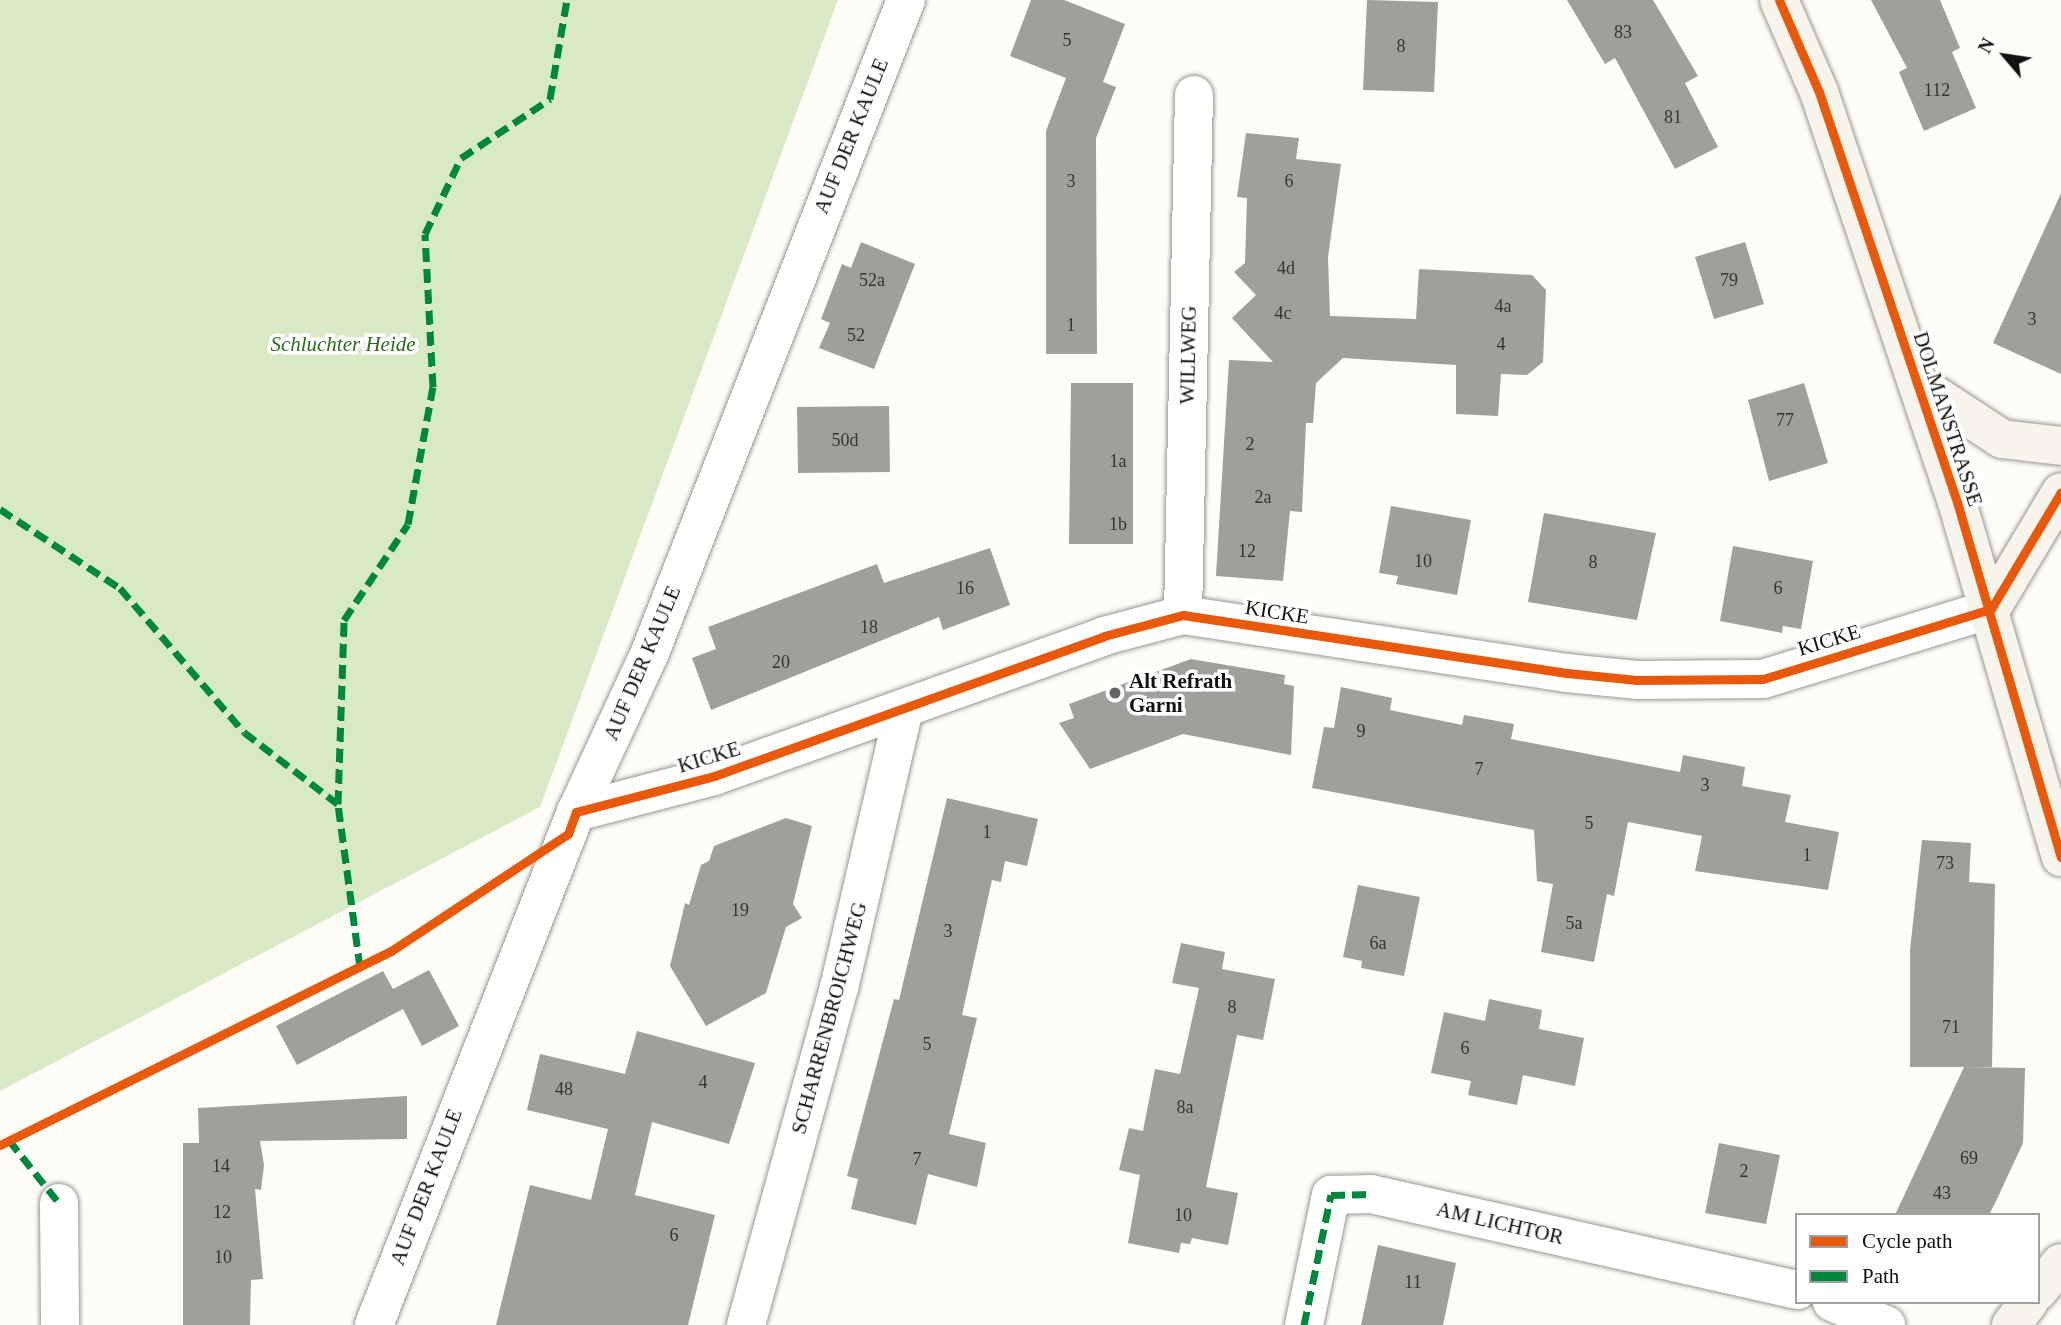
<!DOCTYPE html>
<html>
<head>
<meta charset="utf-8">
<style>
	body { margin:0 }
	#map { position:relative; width:2061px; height:1325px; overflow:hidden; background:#fdfcf7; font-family:"Times New Roman",serif }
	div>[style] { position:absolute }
	.forest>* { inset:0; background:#d8eac5 }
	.building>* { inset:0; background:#a19f9c }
	.roads { filter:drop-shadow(0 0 2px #979795) drop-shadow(0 0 2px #979795) }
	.street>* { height:38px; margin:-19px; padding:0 19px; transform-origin:19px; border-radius:19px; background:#fffffe }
	.secondary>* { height:38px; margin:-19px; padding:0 19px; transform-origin:19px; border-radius:19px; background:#f6f4eb }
	.quiet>* { height:7px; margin-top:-3.5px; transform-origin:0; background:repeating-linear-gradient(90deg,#00873e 0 14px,transparent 0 21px) }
	.cycleway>* { height:9px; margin:-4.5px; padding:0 4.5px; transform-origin:4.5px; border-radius:4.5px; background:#e8590c }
	.dots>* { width:19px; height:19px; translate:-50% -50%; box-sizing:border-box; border:4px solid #fff; border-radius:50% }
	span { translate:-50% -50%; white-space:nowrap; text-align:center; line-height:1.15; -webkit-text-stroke:7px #fff; paint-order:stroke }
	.number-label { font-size:18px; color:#353434 }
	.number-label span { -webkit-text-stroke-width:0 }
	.street-label { font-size:21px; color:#111 }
	.park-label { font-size:21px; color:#2f6b1f; font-style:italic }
	.poi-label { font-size:21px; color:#111; font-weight:700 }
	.left { translate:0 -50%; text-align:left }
	.legend { position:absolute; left:1795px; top:1213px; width:245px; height:91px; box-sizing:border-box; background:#fff; border:2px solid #a0a0a0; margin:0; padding:9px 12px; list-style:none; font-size:21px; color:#111 }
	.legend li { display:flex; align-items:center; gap:14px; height:35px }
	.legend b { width:35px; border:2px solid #a0a0a0 }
	.north { position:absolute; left:1970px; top:21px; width:70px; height:70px; -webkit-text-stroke:5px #fff; paint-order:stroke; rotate:299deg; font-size:19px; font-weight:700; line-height:28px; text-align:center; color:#111 }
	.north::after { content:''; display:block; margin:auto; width:24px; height:32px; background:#111; clip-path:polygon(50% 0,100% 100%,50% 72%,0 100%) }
</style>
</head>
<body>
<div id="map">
	<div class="forest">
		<div style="clip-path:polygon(0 0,838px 0,540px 807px,0 1091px)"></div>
	</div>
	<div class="building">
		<div style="clip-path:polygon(1031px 0,1064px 0,1125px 24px,1103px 82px,1116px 87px,1096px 138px,1097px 354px,1046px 354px,1046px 131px,1066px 78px,1010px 56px)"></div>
		<div style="clip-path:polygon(1367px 0,1438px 2px,1434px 92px,1363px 90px)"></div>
		<div style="clip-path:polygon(1567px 0,1653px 0,1698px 76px,1685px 83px,1718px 147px,1675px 169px,1615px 58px,1605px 64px)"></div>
		<div style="clip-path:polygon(1871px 0,1940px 0,1960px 48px,1952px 52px,1976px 108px,1924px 131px,1899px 72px,1907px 68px)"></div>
		<div style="clip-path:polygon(1246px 133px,1299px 138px,1296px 159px,1341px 164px,1328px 257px,1330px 316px,1416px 319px,1419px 269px,1532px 275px,1546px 290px,1543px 362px,1527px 375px,1501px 374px,1498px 416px,1456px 414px,1456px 365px,1343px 358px,1316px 383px,1313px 423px,1306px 423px,1302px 512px,1290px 511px,1283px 581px,1216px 576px,1229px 360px,1273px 362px,1232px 318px,1256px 295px,1234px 272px,1245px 263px,1247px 198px,1237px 197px)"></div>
		<div style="clip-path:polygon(2061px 193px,2061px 374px,1993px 343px)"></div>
		<div style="clip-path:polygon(861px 242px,915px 264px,874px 369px,819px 348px,830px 323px,821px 319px,842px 264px,851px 268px)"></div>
		<div style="clip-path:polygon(1745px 242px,1764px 304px,1714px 319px,1695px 257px)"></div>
		<div style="clip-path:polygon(1071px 383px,1133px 383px,1133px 544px,1069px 544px)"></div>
		<div style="clip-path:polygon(1804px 383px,1828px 463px,1769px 481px,1748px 400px)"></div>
		<div style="clip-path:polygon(889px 406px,890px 472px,798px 473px,797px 407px)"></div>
		<div style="clip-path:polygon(1391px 506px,1471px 520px,1457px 595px,1396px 584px,1398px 576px,1379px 573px)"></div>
		<div style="clip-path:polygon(1544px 513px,1656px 533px,1637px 620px,1528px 602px)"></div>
		<div style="clip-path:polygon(1733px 546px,1813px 561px,1801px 629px,1783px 626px,1782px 633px,1720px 621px)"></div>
		<div style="clip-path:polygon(990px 548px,1010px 605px,943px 630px,939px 617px,711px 710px,692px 658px,716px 649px,708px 627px,877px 564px,884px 583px)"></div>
		<div style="clip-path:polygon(1191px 659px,1285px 675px,1284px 684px,1294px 686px,1291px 755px,1183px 734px,1090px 769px,1059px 723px,1074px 718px,1069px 704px)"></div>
		<div style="clip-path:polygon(1341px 687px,1392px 698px,1390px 710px,1462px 725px,1464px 715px,1514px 724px,1511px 739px,1680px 772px,1683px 755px,1745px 767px,1742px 786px,1791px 795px,1785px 822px,1839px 832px,1828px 890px,1695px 871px,1702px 836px,1628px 822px,1614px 896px,1607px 894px,1594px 962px,1541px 952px,1553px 884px,1537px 881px,1534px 830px,1312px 788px,1324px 727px,1334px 728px)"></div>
		<div style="clip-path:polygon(947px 798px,1038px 819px,1027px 866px,1005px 861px,1001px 882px,992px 880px,962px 1015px,977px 1018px,949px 1134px,986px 1143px,977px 1187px,928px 1174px,916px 1225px,851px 1209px,858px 1179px,847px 1176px,894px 999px,899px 1000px)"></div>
		<div style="clip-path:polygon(786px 818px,812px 826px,793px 904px,802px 918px,786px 927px,766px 993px,706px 1026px,670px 966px,685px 903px,689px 905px,701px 865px,709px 861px,714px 846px)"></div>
		<div style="clip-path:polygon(1922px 840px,1971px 843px,1969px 882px,1995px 884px,1992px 1067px,1910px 1067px,1910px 950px)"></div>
		<div style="clip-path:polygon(1358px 885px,1420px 897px,1404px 976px,1361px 968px,1362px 961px,1343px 957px)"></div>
		<div style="clip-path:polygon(1181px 943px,1225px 952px,1222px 969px,1275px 979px,1263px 1040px,1237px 1035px,1206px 1187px,1238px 1193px,1228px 1245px,1192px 1238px,1190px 1244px,1181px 1243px,1179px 1253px,1128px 1243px,1140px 1175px,1119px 1170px,1129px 1128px,1143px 1131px,1155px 1069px,1180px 1074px,1199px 988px,1172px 983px)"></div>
		<div style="clip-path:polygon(429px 970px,459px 1026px,422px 1046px,403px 1009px,297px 1065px,276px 1026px,383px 971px,393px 989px)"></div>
		<div style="clip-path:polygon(1489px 999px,1542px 1010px,1539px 1029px,1584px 1038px,1575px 1086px,1523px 1075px,1517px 1105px,1468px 1095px,1471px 1081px,1431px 1073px,1444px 1012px,1485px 1021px)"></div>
		<div style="clip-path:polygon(637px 1031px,755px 1063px,729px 1144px,652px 1122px,635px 1195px,715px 1215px,688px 1325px,496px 1325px,530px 1185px,591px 1200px,608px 1129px,527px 1110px,540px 1054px,625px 1074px)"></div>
		<div style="clip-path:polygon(1964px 1067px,2025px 1068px,2023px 1143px,1996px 1201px,1989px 1215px,1895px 1215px)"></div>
		<div style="clip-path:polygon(407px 1096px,407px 1139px,260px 1141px,264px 1165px,261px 1190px,255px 1189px,263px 1279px,251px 1280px,250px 1325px,183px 1325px,183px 1143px,199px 1143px,198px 1108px)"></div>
		<div style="clip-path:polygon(1719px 1143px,1780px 1155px,1766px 1224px,1705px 1213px)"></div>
		<div style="clip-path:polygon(1378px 1245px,1456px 1263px,1443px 1325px,1361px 1325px)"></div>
	</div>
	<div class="roads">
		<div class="street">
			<div style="left:1183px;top:615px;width:520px;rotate:-88.79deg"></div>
			<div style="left:576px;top:812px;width:143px;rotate:-14.6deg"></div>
			<div style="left:714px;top:776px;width:414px;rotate:-19.7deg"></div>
			<div style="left:1104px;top:636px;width:82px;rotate:-14.9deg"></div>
			<div style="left:1183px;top:615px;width:388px;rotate:8.6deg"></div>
			<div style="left:1567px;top:673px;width:70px;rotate:5.7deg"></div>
			<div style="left:1637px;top:680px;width:126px;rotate:-0.5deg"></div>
			<div style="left:1763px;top:679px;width:239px;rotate:-17.1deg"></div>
			<div style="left:59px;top:1203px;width:122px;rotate:89.5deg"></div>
			<div style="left:1832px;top:1302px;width:59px;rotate:23.1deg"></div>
			<div style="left:374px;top:1325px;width:551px;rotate:-68.51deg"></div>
			<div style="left:576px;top:812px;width:173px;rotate:-65.1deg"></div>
			<div style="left:649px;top:655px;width:704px;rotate:-68.58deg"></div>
			<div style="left:746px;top:1325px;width:350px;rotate:-74.6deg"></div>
			<div style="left:839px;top:988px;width:287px;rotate:-76.9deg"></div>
			<div style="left:1304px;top:1325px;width:133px;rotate:-78.3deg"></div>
			<div style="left:1331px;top:1195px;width:40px;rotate:-1.4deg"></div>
			<div style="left:1371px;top:1194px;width:437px;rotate:12.7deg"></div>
		</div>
		<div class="secondary">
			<div style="left:1779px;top:0;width:100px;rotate:66.5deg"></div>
			<div style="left:1819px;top:92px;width:433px;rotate:71.4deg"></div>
			<div style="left:1957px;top:502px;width:370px;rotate:73.7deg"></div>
			<div style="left:1918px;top:384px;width:100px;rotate:33.2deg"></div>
			<div style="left:2002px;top:439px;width:59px;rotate:6.8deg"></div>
			<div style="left:1991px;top:609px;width:136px;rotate:-59.1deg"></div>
			<div style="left:2038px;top:1291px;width:36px;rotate:-51deg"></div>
			<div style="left:2011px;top:1325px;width:29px;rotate:-52deg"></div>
		</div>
	</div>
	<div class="quiet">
		<div style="left:0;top:509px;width:144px;rotate:33.4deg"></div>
		<div style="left:120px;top:588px;width:190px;rotate:49.3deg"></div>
		<div style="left:244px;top:732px;width:118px;rotate:37.5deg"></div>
		<div style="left:360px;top:967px;width:164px;rotate:-97.7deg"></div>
		<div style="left:338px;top:804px;width:184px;rotate:-88.1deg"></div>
		<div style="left:344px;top:620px;width:115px;rotate:-56.3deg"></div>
		<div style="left:408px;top:524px;width:139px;rotate:-79.7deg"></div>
		<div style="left:433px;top:387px;width:153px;rotate:-93deg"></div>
		<div style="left:425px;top:234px;width:84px;rotate:-64.7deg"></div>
		<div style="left:461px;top:158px;width:107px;rotate:-33.5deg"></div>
		<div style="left:550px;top:99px;width:100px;rotate:-80.3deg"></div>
		<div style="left:9px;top:1140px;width:80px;rotate:51.6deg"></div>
		<div style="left:1304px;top:1325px;width:133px;rotate:-78.3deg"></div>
		<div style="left:1331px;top:1195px;width:40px;rotate:-1.4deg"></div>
	</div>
	<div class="cycleway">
		<div style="left:1779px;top:0;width:100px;rotate:66.5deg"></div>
		<div style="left:1819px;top:92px;width:433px;rotate:71.4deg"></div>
		<div style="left:1957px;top:502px;width:370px;rotate:73.7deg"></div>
		<div style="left:1991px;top:609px;width:136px;rotate:-59.1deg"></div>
		<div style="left:0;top:1145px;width:436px;rotate:-26.4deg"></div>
		<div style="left:391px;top:951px;width:212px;rotate:-33.5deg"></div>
		<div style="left:568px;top:834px;width:23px;rotate:-70deg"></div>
		<div style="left:576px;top:812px;width:143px;rotate:-14.6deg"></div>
		<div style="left:714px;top:776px;width:414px;rotate:-19.7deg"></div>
		<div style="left:1104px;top:636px;width:82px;rotate:-14.9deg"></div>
		<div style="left:1183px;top:615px;width:388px;rotate:8.6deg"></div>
		<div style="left:1567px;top:673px;width:70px;rotate:5.7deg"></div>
		<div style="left:1637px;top:680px;width:126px;rotate:-0.5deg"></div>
		<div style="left:1763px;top:679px;width:239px;rotate:-17.1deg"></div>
	</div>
	<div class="dots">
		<div style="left:1115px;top:693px;background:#646362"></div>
	</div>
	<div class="number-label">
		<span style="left:1623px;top:32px">83</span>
		<span style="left:1067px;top:40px">5</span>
		<span style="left:1401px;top:46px">8</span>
		<span style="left:1937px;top:90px">112</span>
		<span style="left:1673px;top:117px">81</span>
		<span style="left:1071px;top:181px">3</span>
		<span style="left:1289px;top:181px">6</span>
		<span style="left:1286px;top:268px">4d</span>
		<span style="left:872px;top:280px">52a</span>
		<span style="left:1729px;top:280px">79</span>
		<span style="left:1503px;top:306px">4a</span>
		<span style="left:1283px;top:313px">4c</span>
		<span style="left:2032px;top:319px">3</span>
		<span style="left:1071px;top:325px">1</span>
		<span style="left:856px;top:335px">52</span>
		<span style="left:1501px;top:344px">4</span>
		<span style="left:1785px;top:420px">77</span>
		<span style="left:845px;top:440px">50d</span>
		<span style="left:1250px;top:444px">2</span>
		<span style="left:1118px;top:461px">1a</span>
		<span style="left:1263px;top:497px">2a</span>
		<span style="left:1118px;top:524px">1b</span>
		<span style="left:1247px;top:551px">12</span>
		<span style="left:1423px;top:561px">10</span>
		<span style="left:1593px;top:562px">8</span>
		<span style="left:965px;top:588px">16</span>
		<span style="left:1778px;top:588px">6</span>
		<span style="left:869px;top:627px">18</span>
		<span style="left:781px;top:662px">20</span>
		<span style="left:1361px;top:731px">9</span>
		<span style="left:1479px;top:769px">7</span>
		<span style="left:1705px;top:785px">3</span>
		<span style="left:1589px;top:823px">5</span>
		<span style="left:987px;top:832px">1</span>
		<span style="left:1807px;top:855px">1</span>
		<span style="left:1945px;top:863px">73</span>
		<span style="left:740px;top:910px">19</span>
		<span style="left:1574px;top:923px">5a</span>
		<span style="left:948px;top:931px">3</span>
		<span style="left:1378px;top:943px">6a</span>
		<span style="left:1232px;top:1007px">8</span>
		<span style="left:1951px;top:1027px">71</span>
		<span style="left:927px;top:1044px">5</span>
		<span style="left:1465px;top:1048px">6</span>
		<span style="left:703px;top:1082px">4</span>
		<span style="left:564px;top:1089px">48</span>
		<span style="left:1185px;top:1107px">8a</span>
		<span style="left:1969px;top:1158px">69</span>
		<span style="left:917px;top:1159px">7</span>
		<span style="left:221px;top:1166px">14</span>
		<span style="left:1744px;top:1171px">2</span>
		<span style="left:1942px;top:1193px">43</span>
		<span style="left:222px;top:1212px">12</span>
		<span style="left:1183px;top:1215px">10</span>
		<span style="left:674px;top:1235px">6</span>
		<span style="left:223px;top:1257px">10</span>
		<span style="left:1413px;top:1282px">11</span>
	</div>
	<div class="street-label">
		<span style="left:851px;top:136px;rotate:-68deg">AUF DER KAULE</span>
		<span style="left:1188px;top:355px;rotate:-89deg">WILLWEG</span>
		<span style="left:1948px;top:419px;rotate:72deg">DOLMANSTRASSE</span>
		<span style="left:1277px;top:612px;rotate:9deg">KICKE</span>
		<span style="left:1829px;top:640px;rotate:-17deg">KICKE</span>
		<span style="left:642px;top:663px;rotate:-67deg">AUF DER KAULE</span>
		<span style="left:709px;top:757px;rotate:-17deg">KICKE</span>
		<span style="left:829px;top:1018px;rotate:-75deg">SCHARRENBROICHWEG</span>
		<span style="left:426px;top:1187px;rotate:-69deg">AUF DER KAULE</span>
		<span style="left:1500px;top:1223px;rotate:13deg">AM LICHTOR</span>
	</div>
	<div class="park-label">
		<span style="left:343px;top:344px">Schluchter Heide</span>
	</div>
	<div class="poi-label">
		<span class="left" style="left:1129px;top:693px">Alt Refrath<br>Garni</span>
	</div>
	<ul class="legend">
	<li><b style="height:9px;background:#e8590c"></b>Cycle path</li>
	<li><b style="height:9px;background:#00873e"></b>Path</li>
	</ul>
	<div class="north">N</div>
</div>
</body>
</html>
